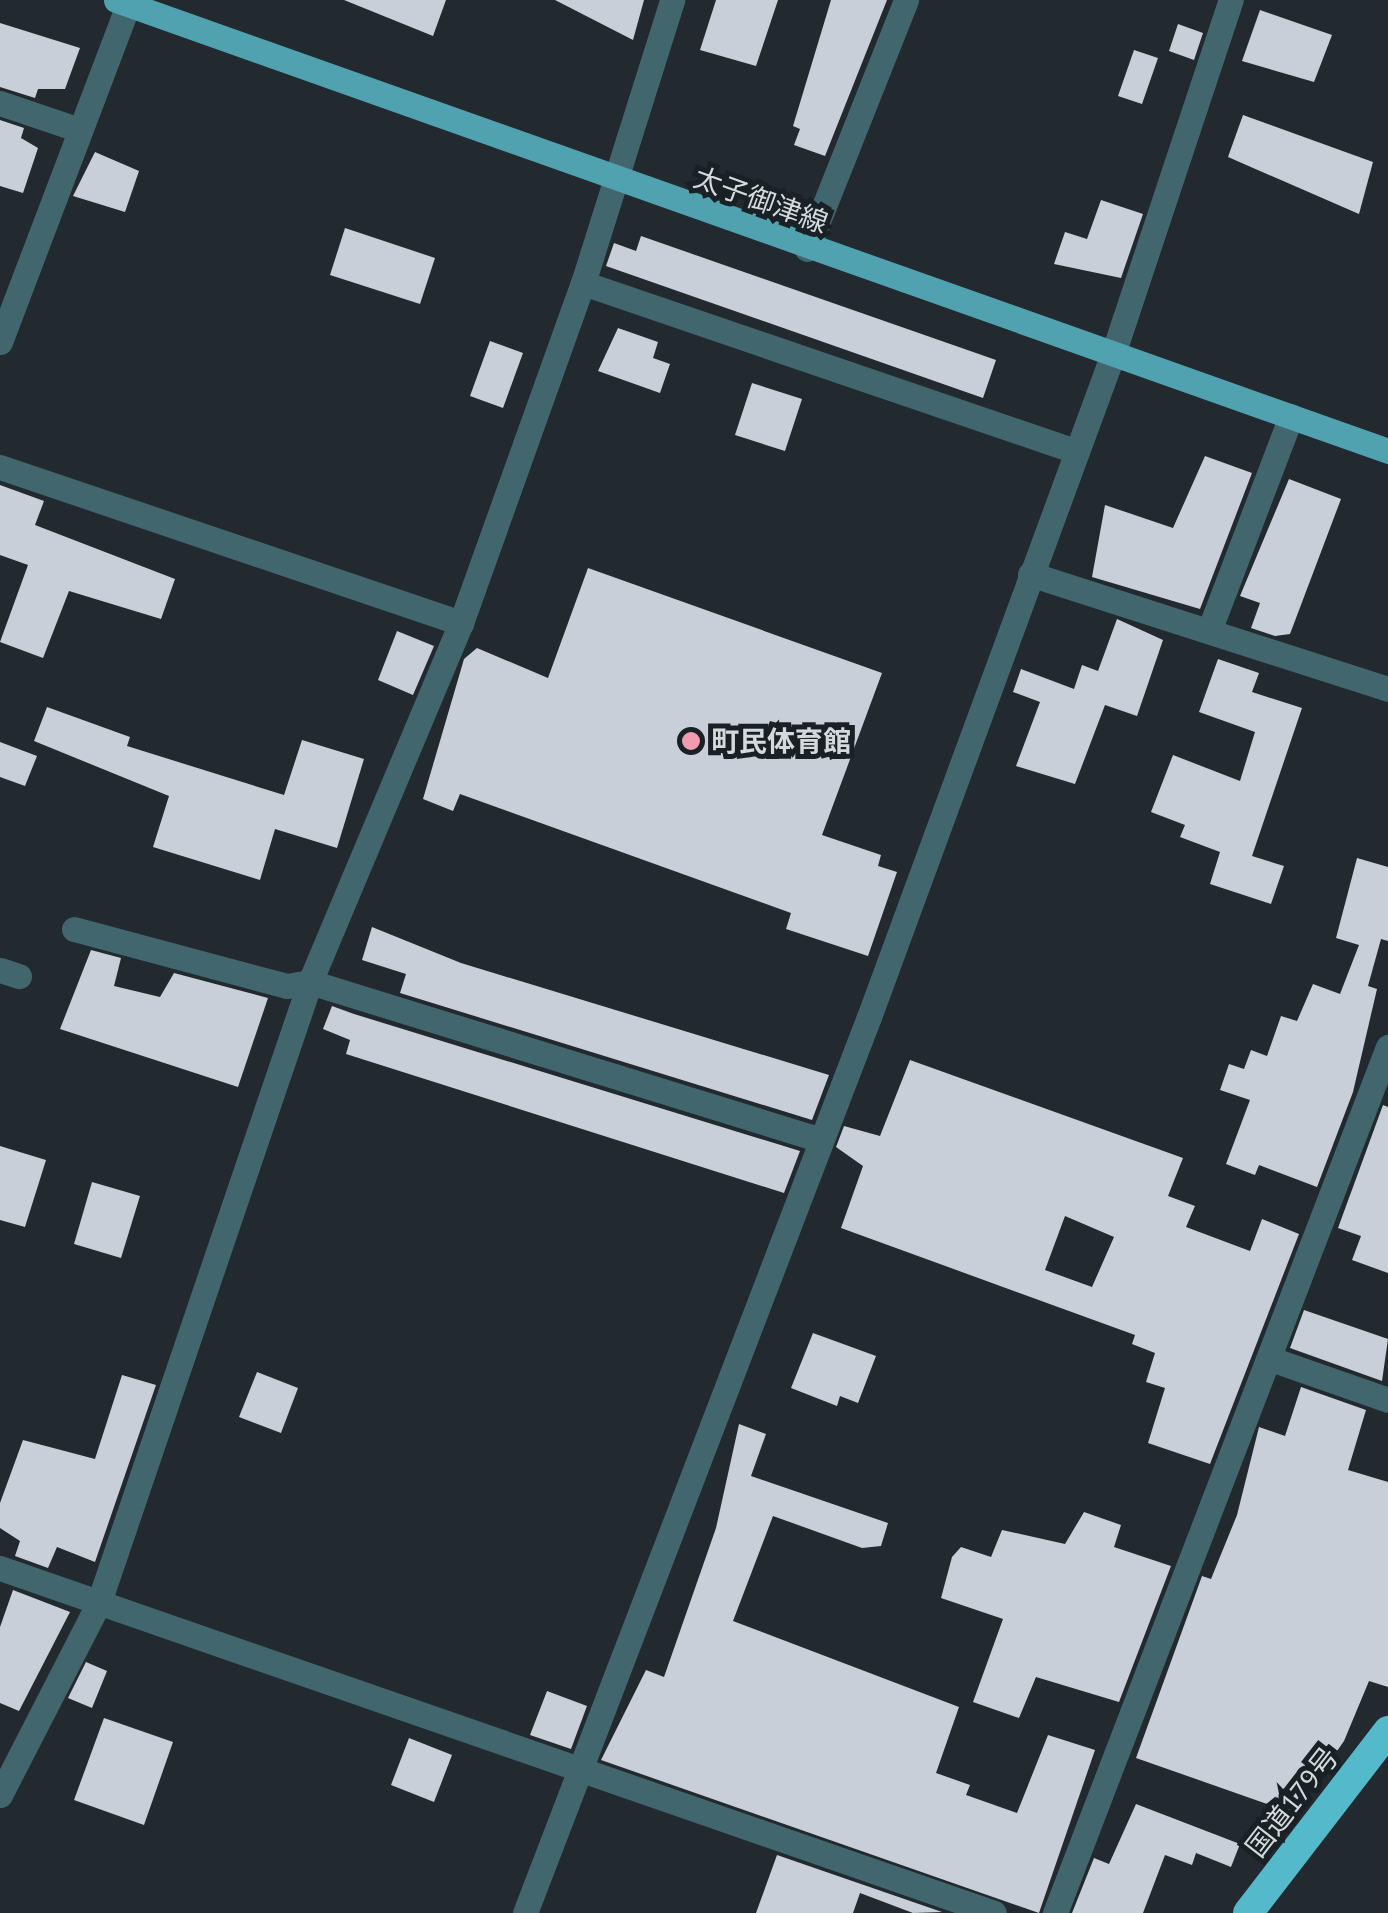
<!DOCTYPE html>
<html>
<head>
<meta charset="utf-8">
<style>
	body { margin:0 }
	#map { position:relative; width:1388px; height:1913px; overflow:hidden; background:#222a2f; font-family:"PT Sans","Noto Sans JP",sans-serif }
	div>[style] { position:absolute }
	.building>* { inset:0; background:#c9cfd8 }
	.minor>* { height:25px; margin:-12.5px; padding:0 12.5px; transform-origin:12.5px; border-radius:12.5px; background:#41666d }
	.major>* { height:25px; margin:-12.5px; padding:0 12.5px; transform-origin:12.5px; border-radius:12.5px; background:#50a2b0 }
	.highway>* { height:30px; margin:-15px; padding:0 15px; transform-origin:15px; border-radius:15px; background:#54bacb }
	.dots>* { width:28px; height:28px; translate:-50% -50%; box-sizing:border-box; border:5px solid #192126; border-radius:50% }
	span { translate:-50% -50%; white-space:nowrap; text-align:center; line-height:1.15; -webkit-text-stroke:10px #192126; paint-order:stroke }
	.street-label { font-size:28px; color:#d4d9dc }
	.poi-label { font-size:28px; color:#d4d9dc; font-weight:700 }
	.left { translate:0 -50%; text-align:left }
</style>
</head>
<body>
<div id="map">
	<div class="building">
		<div style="clip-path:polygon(344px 0,446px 0,433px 36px)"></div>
		<div style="clip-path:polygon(555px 0,644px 0,633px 40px)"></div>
		<div style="clip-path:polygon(716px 0,778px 0,756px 66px,700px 50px)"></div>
		<div style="clip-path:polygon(831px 0,887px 0,825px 156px,794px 145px,800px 129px,793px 126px)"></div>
		<div style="clip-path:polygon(1260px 10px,1332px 35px,1314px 82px,1242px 61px)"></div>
		<div style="clip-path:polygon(0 23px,80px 48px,65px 89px,38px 89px,35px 98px,0 87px)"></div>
		<div style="clip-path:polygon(1178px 24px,1203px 33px,1194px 60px,1169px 51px)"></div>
		<div style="clip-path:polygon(1134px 50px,1158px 58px,1142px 104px,1118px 96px)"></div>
		<div style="clip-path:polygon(1243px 115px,1373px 162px,1359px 214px,1228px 157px)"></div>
		<div style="clip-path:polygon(0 120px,24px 128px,21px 138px,38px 148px,23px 193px,0 186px)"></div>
		<div style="clip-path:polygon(95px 152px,139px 171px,125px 212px,73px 196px)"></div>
		<div style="clip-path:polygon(1101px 200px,1143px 214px,1121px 278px,1054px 264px,1065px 232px,1087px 239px)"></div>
		<div style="clip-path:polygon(345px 228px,435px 258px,420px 304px,330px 275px)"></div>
		<div style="clip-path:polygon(641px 236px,996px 360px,983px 398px,606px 266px,614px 243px,636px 251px)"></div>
		<div style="clip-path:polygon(618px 328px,658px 342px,653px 358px,670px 364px,660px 393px,598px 371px)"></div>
		<div style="clip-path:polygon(490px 341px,523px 353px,503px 408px,470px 396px)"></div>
		<div style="clip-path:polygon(752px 383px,802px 399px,785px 451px,735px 435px)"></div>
		<div style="clip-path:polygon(1205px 456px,1252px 473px,1200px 609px,1092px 577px,1105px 505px,1173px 528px)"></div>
		<div style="clip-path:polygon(1289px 479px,1341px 499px,1290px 634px,1275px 636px,1251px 628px,1260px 603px,1240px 596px)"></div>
		<div style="clip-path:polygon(0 485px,44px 501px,35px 525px,175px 579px,161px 619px,69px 591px,43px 658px,0 642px,28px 565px,0 555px)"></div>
		<div style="clip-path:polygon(588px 568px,882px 673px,822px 835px,881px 855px,878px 866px,897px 872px,868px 956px,786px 929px,791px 913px,460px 794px,453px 811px,423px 799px,464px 659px,477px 648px,548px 678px)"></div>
		<div style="clip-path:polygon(1117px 619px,1163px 640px,1137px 716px,1105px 705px,1075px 784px,1016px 766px,1040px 702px,1013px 692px,1021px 669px,1074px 689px,1082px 665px,1098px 671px)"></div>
		<div style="clip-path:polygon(397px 631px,434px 646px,413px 695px,378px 680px)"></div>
		<div style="clip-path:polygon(1218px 659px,1259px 673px,1252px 692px,1302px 708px,1252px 856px,1284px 866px,1271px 904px,1210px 884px,1220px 852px,1180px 837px,1185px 825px,1151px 812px,1173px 755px,1240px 781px,1255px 732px,1199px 712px)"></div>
		<div style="clip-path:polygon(47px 707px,130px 737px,127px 746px,284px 795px,302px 740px,364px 759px,337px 848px,275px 829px,260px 880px,153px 847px,169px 796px,34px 741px)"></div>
		<div style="clip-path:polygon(0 742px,37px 756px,25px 786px,0 777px)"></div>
		<div style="clip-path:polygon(1357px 858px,1388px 867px,1388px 941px,1381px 939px,1368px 986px,1377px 989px,1353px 1092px,1317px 1187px,1259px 1165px,1255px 1175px,1226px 1164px,1250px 1100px,1220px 1090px,1229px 1064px,1244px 1069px,1251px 1050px,1267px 1056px,1281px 1016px,1297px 1021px,1313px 984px,1340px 994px,1359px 945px,1336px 938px)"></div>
		<div style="clip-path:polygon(372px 927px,461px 963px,829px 1075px,812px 1120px,400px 993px,406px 974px,362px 960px)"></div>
		<div style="clip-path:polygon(91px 950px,121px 958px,114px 986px,160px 997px,174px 973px,268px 998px,238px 1087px,60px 1029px)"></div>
		<div style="clip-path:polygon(332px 1006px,354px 1014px,800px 1151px,784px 1193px,346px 1054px,350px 1040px,323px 1029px)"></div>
		<div style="clip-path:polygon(evenodd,910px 1060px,1183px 1158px,1168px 1196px,1195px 1206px,1186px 1227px,1250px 1251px,1262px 1219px,1299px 1234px,1210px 1464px,1148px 1443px,1165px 1388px,1146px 1382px,1155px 1353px,1132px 1344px,1135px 1335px,841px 1228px,863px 1166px,836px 1147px,844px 1126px,880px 1136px,910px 1060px,1065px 1216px,1114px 1237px,1092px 1287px,1045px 1270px,1065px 1216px)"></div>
		<div style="clip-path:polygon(1383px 1105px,1388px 1107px,1388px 1273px,1352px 1260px,1361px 1236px,1338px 1228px)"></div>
		<div style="clip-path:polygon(0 1146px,46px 1160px,25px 1227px,0 1220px)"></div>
		<div style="clip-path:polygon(92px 1182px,140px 1196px,121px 1258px,74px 1244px)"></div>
		<div style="clip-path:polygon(1304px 1310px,1388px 1339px,1382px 1381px,1290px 1348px)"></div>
		<div style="clip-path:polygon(813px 1333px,876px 1356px,858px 1403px,840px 1396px,837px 1406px,791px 1388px)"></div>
		<div style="clip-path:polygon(257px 1372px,298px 1388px,281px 1433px,239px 1417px)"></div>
		<div style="clip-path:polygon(122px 1375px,156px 1385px,95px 1562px,57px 1547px,48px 1568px,15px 1556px,20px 1541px,0 1528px,0 1503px,23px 1440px,95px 1459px)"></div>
		<div style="clip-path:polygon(1301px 1387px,1366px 1410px,1348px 1470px,1388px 1482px,1388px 1687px,1369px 1681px,1344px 1741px,1323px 1771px,1308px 1774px,1293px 1813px,1136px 1758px,1202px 1576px,1211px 1579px,1237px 1515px,1259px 1427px,1285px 1436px)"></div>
		<div style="clip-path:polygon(739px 1424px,766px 1434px,751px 1476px,888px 1523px,881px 1546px,862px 1548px,773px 1516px,733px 1621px,959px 1707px,936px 1773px,970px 1785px,966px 1795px,1017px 1813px,1048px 1735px,1095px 1750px,1039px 1913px,601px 1760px,646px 1670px,664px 1677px,716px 1528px)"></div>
		<div style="clip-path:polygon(1084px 1512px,1121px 1525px,1114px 1547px,1171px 1566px,1119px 1702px,1036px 1677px,1019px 1718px,973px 1702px,1003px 1619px,941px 1598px,952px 1557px,961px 1547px,991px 1557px,1002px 1530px,1065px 1544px)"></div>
		<div style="clip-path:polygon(13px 1590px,70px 1612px,19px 1711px,0 1703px,0 1627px)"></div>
		<div style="clip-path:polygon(86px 1662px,107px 1671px,92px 1708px,68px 1698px)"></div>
		<div style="clip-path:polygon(547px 1691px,587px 1706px,571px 1749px,530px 1735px)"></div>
		<div style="clip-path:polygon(104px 1718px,173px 1742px,144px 1825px,74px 1800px)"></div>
		<div style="clip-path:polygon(409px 1738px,452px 1755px,434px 1802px,391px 1785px)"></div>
		<div style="clip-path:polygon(1136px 1804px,1240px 1844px,1231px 1867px,1196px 1853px,1192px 1865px,1165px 1855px,1143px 1913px,1072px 1913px,1094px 1858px,1109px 1864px)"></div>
		<div style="clip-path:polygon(777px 1855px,942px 1912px,913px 1913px,860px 1893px,853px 1913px,756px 1913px)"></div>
	</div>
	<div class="minor">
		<div style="left:0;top:103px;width:81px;rotate:18.7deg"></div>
		<div style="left:807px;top:249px;width:268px;rotate:-68.3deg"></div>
		<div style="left:583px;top:283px;width:520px;rotate:18.85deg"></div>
		<div style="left:0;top:342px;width:366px;rotate:-69.2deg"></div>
		<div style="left:0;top:467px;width:487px;rotate:18.7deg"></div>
		<div style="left:1030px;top:574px;width:376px;rotate:17.8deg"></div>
		<div style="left:1209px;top:631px;width:230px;rotate:-69.1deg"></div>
		<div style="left:74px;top:929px;width:220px;rotate:15deg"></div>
		<div style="left:287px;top:986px;width:23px;rotate:-10deg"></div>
		<div style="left:310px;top:982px;width:535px;rotate:17.18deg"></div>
		<div style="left:0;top:970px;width:20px;rotate:18deg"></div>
		<div style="left:1271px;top:1359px;width:124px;rotate:19.3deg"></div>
		<div style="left:0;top:1568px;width:1052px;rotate:19.14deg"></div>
		<div style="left:0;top:1795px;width:217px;rotate:-62.8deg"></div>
		<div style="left:99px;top:1602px;width:655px;rotate:-71.21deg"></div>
		<div style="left:310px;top:982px;width:389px;rotate:-67.2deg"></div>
		<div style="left:461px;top:623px;width:361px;rotate:-70.3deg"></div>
		<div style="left:583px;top:283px;width:297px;rotate:-72.5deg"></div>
		<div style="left:525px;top:1913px;width:960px;rotate:-69deg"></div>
		<div style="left:869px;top:1017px;width:706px;rotate:-69.8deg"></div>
		<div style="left:1113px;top:354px;width:373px;rotate:-71.6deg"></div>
		<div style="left:1055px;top:1913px;width:928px;rotate:-68.97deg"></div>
	</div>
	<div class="major">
		<div style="left:116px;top:0;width:1350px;rotate:19.52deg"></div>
	</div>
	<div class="highway">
		<div style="left:1248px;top:1913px;width:230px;rotate:-52.4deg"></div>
	</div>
	<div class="dots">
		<div style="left:691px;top:741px;background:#f29aaf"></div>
	</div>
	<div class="street-label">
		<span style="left:761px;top:200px;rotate:20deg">太子御津線</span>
		<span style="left:1292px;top:1802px;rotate:-52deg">国道179号</span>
	</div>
	<div class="poi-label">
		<span class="left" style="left:711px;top:741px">町民体育館</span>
	</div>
</div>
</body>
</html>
